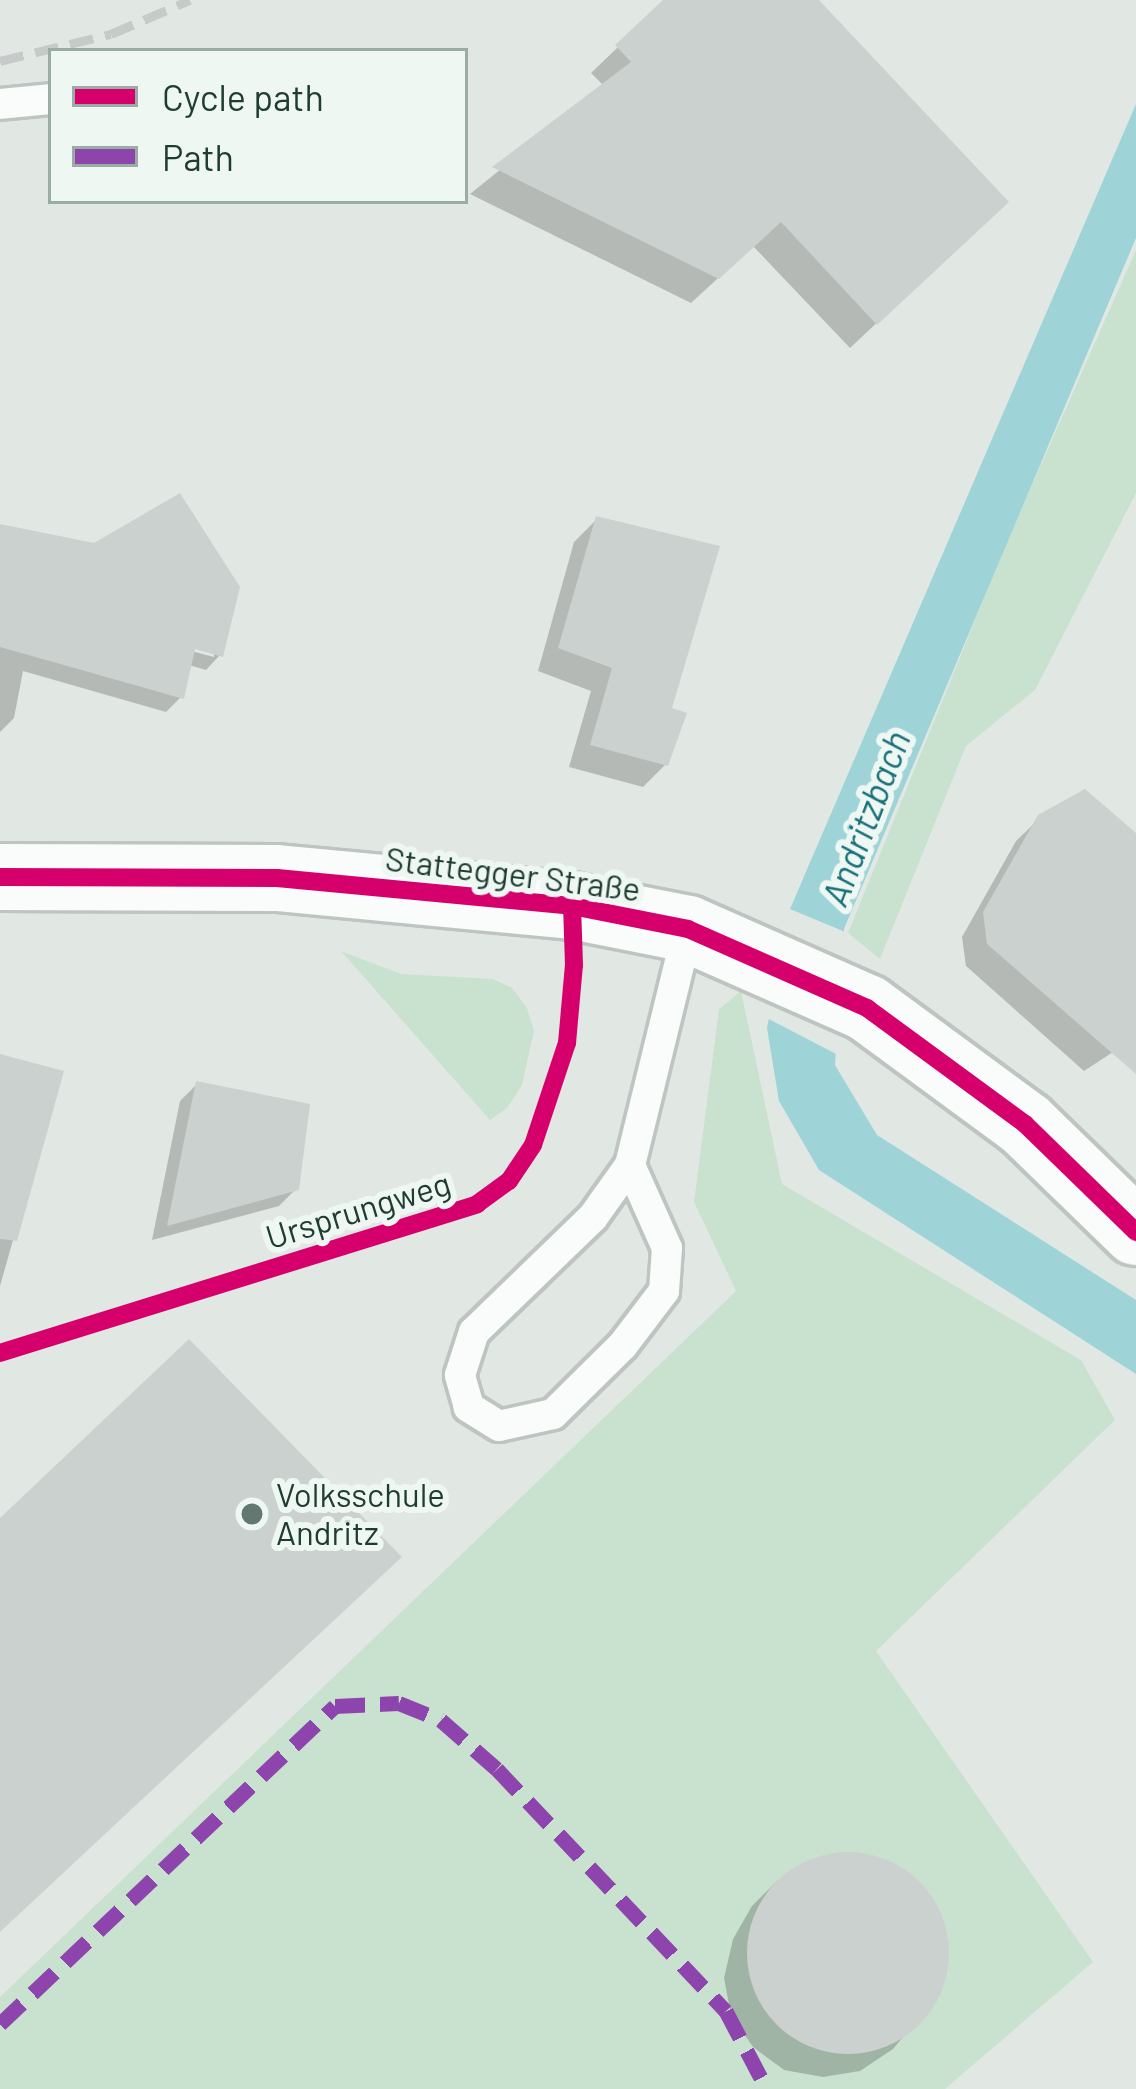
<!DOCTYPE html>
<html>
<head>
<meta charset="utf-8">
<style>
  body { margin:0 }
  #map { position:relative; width:1136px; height:2089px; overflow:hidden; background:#e1e8e4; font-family:Barlow,sans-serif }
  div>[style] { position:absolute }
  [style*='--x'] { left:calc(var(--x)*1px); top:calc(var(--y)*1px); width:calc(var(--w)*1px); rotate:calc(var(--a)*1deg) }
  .green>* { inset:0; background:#c9e2cf }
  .water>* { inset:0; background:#9ed4d8 }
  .pier>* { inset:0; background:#e1e8e4 }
  .shadow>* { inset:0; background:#0003 }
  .building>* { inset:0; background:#cbd1ce }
  .round { border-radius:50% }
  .roads { filter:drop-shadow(3px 0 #bec5c1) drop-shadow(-3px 0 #bec5c1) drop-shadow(0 3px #bec5c1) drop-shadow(0 -3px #bec5c1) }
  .service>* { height:30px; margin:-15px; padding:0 15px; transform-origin:15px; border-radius:15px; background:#fafcfb }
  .tertiary>* { height:66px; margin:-33px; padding:0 33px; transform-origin:33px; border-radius:33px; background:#fafcfb }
  .rail>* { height:9px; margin-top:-4.5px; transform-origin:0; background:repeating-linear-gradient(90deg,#c6cac9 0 24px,transparent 0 36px) }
  .quiet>* { height:15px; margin-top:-7.5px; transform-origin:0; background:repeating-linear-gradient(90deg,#8e44ad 0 30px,transparent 0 45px) }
  .cycleway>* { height:18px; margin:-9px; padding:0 9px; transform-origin:9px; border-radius:9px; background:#d6006c }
  .dots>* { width:33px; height:33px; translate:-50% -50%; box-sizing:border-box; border:6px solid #eef7f2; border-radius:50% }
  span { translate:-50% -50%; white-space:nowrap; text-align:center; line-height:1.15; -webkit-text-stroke:12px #eef7f2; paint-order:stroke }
  .street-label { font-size:33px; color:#1f3b32 }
  .poi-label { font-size:33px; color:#1f3b32 }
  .left { translate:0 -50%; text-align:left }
  .water-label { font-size:36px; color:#166f79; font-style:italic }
  .legend { position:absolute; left:48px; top:48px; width:420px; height:156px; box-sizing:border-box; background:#eef7f2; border:3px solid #9baca5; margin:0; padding:15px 21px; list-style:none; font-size:36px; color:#1f3b32 }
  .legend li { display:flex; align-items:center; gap:24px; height:60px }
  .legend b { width:60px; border:3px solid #9baca5 }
</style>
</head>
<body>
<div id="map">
  <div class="green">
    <i style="clip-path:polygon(1136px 250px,1136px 493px,1035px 690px,966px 746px,880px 959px,848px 933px,1008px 539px)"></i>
    <i style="clip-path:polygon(341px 951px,401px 974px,493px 979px,512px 988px,527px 1008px,534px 1031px,522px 1085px,507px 1108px,490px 1120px)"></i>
    <i style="clip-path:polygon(741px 991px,782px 1184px,1081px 1360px,1115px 1420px,876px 1651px,1093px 1962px,945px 2089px,0 2089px,0 1997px,736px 1291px,694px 1202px,719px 1009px)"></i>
  </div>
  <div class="water">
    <i style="clip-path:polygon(1136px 104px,1136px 238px,844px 929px,835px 1065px,877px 1135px,1136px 1300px,1136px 1374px,819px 1170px,779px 1101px,767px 1028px,790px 909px)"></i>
  </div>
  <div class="pier">
    <i style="clip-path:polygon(790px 909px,850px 934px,842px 1057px,763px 1016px,782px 915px)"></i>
  </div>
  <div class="shadow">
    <i style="clip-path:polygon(667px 0,815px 0,979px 227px,850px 348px,753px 246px,691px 303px,470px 194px,604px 86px,591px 73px)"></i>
    <i style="clip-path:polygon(evenodd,179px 497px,237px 588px,220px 655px,206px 670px,189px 665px,181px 697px,166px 712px,23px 671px,14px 718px,0 732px,0 527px,95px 546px,179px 497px,182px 642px,214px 651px,214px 657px,180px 648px,182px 642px)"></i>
    <i style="clip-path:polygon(597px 519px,668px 710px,666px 764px,643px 787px,569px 767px,591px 691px,538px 671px,574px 542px)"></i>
    <i style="clip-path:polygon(1040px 818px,1136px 837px,1136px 1037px,1084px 1071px,966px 966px,962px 937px,1016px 841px)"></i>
    <i style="clip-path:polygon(0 1057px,60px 1074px,0 1286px)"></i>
    <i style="clip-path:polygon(197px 1084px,296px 1189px,279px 1206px,152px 1240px,180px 1101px)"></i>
    <i style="clip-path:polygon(851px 1855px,888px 1862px,921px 1886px,941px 1917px,948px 1953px,940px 1993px,893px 2049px,860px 2071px,823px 2077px,784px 2070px,753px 2047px,731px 2015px,724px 1978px,733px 1939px,752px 1906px,776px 1882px,812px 1861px)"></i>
  </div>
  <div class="building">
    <i style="clip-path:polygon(663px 0,819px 0,1009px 202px,877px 325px,781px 222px,719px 279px,492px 167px,631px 62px,615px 45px)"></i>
    <i style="clip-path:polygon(180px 493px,240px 587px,223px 657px,195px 649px,184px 699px,0 647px,0 524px,94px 543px)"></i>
    <i style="clip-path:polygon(596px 516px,720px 546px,672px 708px,687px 713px,668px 766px,590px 745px,612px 668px,558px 648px)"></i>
    <i style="clip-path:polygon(1085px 789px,1136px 833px,1136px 1074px,987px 944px,983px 912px,1038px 815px)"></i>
    <i style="clip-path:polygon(0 1054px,64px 1071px,17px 1241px,0 1239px)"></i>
    <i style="clip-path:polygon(196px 1081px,310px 1104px,299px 1190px,167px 1226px)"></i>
    <i style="clip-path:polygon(189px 1339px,402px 1557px,0 1932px,0 1518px)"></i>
    <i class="round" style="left:747px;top:1852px;width:202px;height:202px"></i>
  </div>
  <div class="roads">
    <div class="service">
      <i style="--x:0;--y:104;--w:51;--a:-5.6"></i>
      <i style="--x:630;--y:1165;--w:91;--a:66"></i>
      <i style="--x:667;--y:1248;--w:43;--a:94"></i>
      <i style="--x:664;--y:1291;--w:68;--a:127.2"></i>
      <i style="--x:623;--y:1345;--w:98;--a:135.4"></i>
      <i style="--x:553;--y:1414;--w:55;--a:167.5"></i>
      <i style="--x:499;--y:1426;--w:36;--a:-148"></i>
      <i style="--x:469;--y:1407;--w:33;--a:-106"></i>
      <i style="--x:460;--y:1375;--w:45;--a:-72"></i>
      <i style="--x:474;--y:1332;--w:165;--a:-44"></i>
      <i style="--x:593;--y:1217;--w:64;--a:-54.6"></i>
      <i style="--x:630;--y:1165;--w:243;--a:-76.2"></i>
    </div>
    <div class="tertiary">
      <i style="--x:0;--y:877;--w:277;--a:0.2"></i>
      <i style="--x:277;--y:878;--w:296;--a:5.4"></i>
      <i style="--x:572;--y:906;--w:118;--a:11.2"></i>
      <i style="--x:688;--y:929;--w:196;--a:23.8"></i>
      <i style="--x:867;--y:1008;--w:196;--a:36.3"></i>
      <i style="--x:1025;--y:1124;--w:155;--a:44.2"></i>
    </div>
  </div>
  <div class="rail">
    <i style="--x:0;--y:61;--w:114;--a:-13.7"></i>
    <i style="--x:111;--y:34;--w:86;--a:-23.3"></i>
  </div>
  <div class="quiet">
    <i style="--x:0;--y:2024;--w:462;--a:-43.5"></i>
    <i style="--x:335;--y:1706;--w:64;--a:-2.7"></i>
    <i style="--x:399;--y:1703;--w:45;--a:22"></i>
    <i style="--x:441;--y:1720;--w:74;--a:41.2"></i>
    <i style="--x:497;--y:1769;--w:333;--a:46.6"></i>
    <i style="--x:726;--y:2011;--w:88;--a:62.3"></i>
  </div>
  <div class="cycleway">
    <i style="--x:0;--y:877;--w:277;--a:0.2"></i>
    <i style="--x:277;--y:878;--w:296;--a:5.4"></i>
    <i style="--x:572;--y:906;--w:118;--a:11.2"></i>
    <i style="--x:688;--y:929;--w:196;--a:23.8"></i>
    <i style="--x:867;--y:1008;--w:196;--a:36.3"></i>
    <i style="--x:1025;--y:1124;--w:155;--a:44.2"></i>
    <i style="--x:0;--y:1353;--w:500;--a:-17.3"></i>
    <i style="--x:477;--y:1204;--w:39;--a:-36"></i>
    <i style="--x:509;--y:1181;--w:43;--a:-56.3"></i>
    <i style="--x:533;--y:1145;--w:108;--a:-71.6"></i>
    <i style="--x:567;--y:1043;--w:78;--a:-84.9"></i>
    <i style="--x:574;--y:965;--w:59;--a:-91.9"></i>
  </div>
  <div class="dots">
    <i style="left:252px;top:1514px;background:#637870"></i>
  </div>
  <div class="street-label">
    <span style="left:513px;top:874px;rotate:7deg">Stattegger Straße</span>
    <span style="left:358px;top:1210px;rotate:-17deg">Ursprungweg</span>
  </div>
  <div class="poi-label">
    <span class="left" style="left:276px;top:1514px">Volksschule<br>Andritz</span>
  </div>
  <div class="water-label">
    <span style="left:865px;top:818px;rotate:-69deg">Andritzbach</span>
  </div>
  <ul class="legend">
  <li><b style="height:15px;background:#d6006c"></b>Cycle path</li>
  <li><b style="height:15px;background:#8e44ad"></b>Path</li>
  </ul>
</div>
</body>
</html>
